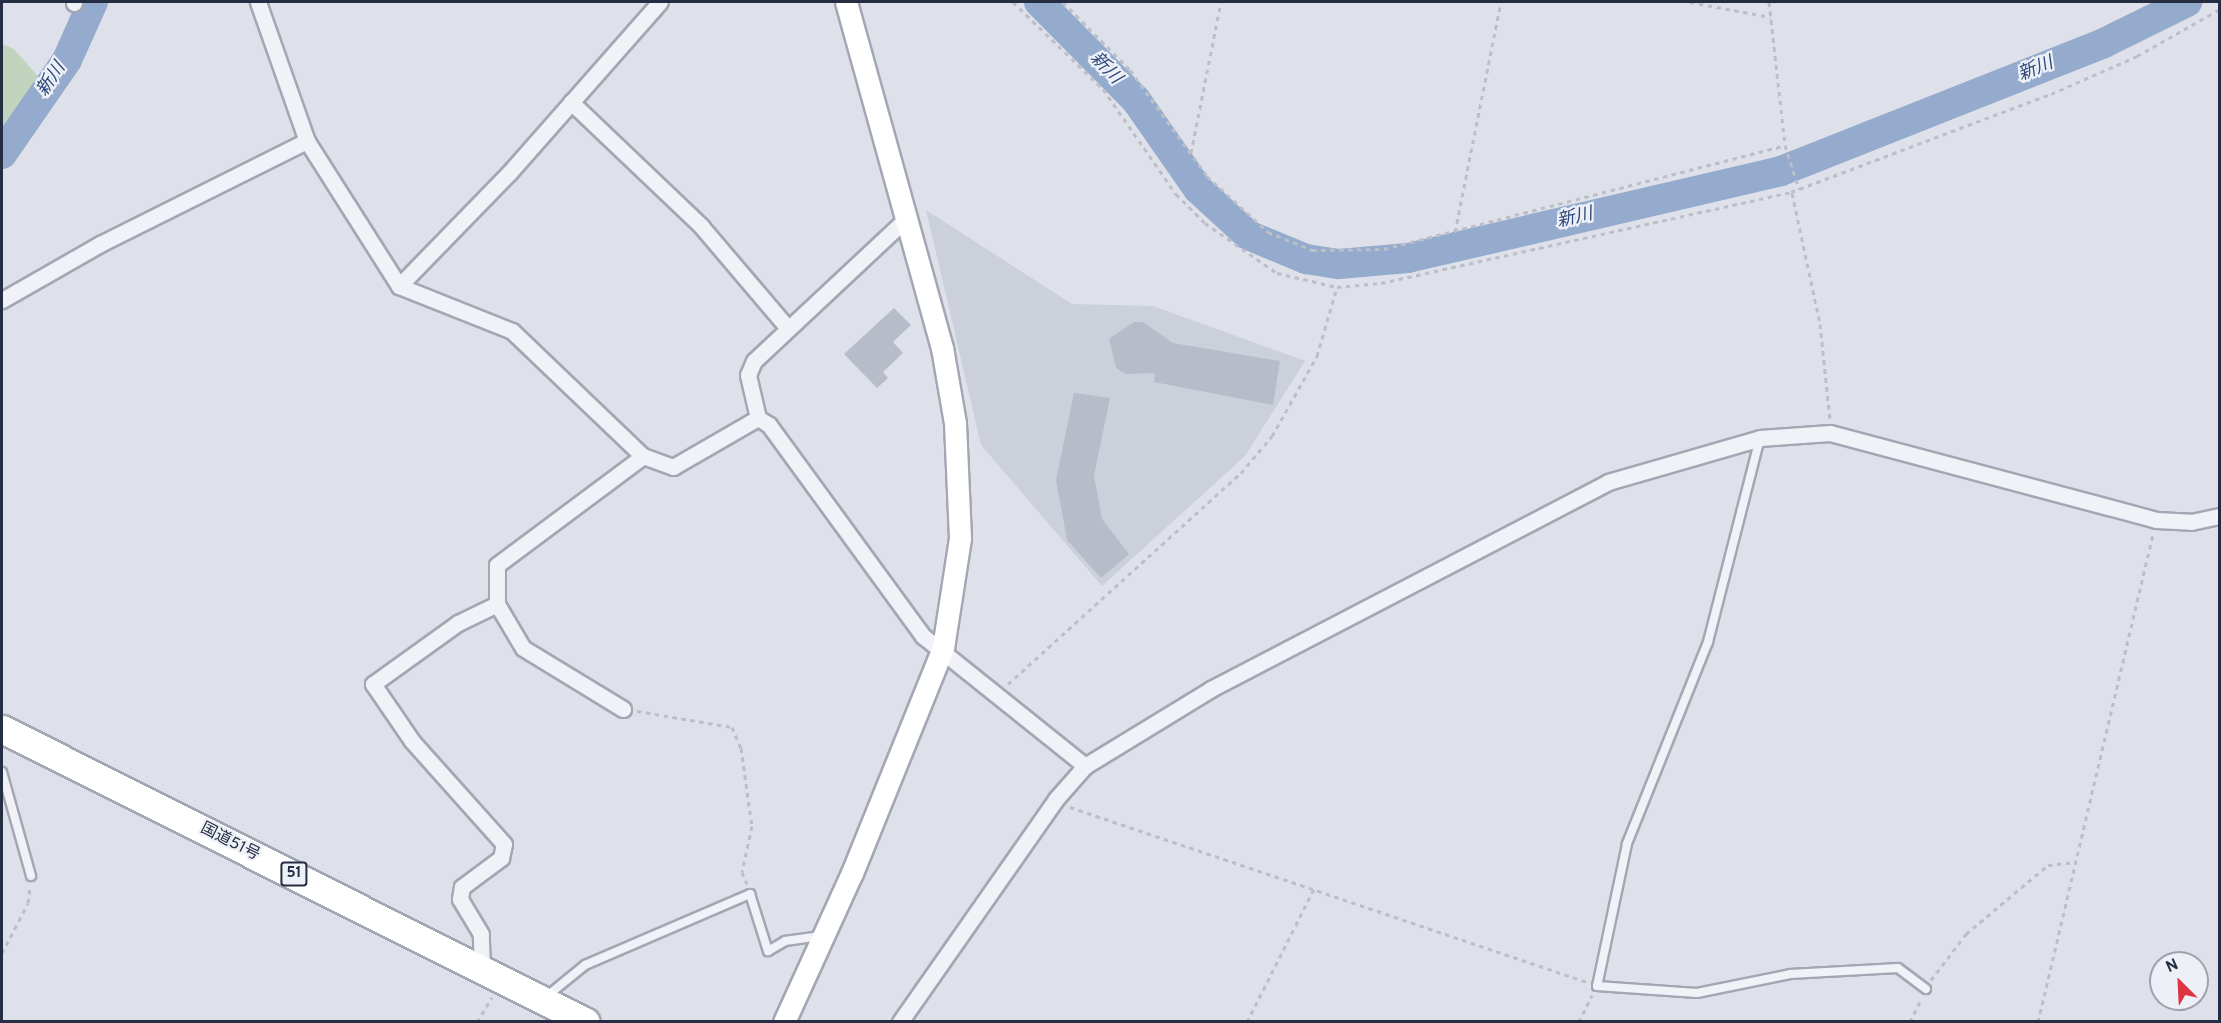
<!DOCTYPE html>
<html>
<head>
<meta charset="utf-8">
<style>
  body { margin:0 }
  #map { position:relative; width:2221px; height:1023px; overflow:hidden; background:#dee1e9; font-family:Overpass,"Noto Sans JP",sans-serif }
  div>[style] { position:absolute }
  [style*='--x'] { left:calc(var(--x)*1px); top:calc(var(--y)*1px); width:calc(var(--w)*1px); rotate:calc(var(--a)*1deg) }
  .built>* { inset:0; background:#cbd0db }
  .green>* { inset:0; background:#c1d4be }
  .river>* { height:30px; margin:-15px; padding:0 15px; transform-origin:15px; border-radius:15px; background:#94abcd }
  .building>* { inset:0; background:#b7bcc9 }
  .path>* { height:3px; margin-top:-1.5px; transform-origin:0; background:repeating-linear-gradient(90deg,#bcbfc8 0 4.5px,transparent 0 9px) }
  .roads { filter:drop-shadow(2px 0 #a3a7b4) drop-shadow(-2px 0 #a3a7b4) drop-shadow(0 2px #a3a7b4) drop-shadow(0 -2px #a3a7b4) }
  .lane>* { height:8px; margin:-4px; padding:0 4px; transform-origin:4px; border-radius:4px; background:#f1f2f7 }
  .street>* { height:15px; margin:-7.5px; padding:0 7.5px; transform-origin:7.5px; border-radius:7.5px; background:#f1f2f7 }
  .secondary>* { height:21px; margin:-10.5px; padding:0 10.5px; transform-origin:10.5px; border-radius:10.5px; background:#fff }
  .highway>* { height:27px; margin:-13.5px; padding:0 13.5px; transform-origin:13.5px; border-radius:13.5px; background:#fff }
  span { translate:-50% -50%; white-space:nowrap; text-align:center; line-height:1.15; -webkit-text-stroke:4.5px #edf0f6; paint-order:stroke }
  .shield-label span { padding:2px 4px; background:#edf0f6; border:2px solid; border-radius:4px; -webkit-text-stroke-width:0 }
  .shield-label { font-size:15px; color:#252d42; font-weight:700 }
  .street-label { font-size:16px; color:#252d42 }
  .water-label { font-size:18px; color:#2b477a; font-style:italic }
  .frame { position:absolute; inset:0; border:3px solid #252d42; pointer-events:none }
  .north { position:absolute; left:2149px; top:951px; width:60px; height:60px; box-sizing:border-box; background:#edf0f6; border:2px solid #9da2ae; border-radius:50%; rotate:336deg; font-size:16px; font-weight:700; line-height:24px; text-align:center; color:#252d42 }
  .north::after { content:''; display:block; margin:auto; width:21px; height:27px; background:#dd343f; clip-path:polygon(50% 0,100% 100%,50% 72%,0 100%) }
</style>
</head>
<body>
<div id="map">
  <div class="built">
    <i style="clip-path:polygon(926px 210px,1072px 304px,1153px 306px,1305px 361px,1245px 456px,1102px 586px,981px 445px)"></i>
  </div>
  <div class="green">
    <i style="clip-path:polygon(2px 44px,14px 49px,43px 82px,2px 139px)"></i>
  </div>
  <div class="river">
    <i style="--x:1039;--y:2;--w:138;--a:45.3"></i>
    <i style="--x:1136;--y:100;--w:108;--a:55.1"></i>
    <i style="--x:1198;--y:189;--w:68;--a:42.6"></i>
    <i style="--x:1248;--y:235;--w:63;--a:22.5"></i>
    <i style="--x:1306;--y:259;--w:33;--a:9"></i>
    <i style="--x:1339;--y:264;--w:69;--a:-5"></i>
    <i style="--x:1408;--y:258;--w:383;--a:-13.1"></i>
    <i style="--x:1781;--y:171;--w:347;--a:-21.6"></i>
    <i style="--x:2104;--y:43;--w:93;--a:-26.3"></i>
    <i style="--x:2;--y:154;--w:114;--a:-55.3"></i>
    <i style="--x:67;--y:60;--w:64;--a:-65.9"></i>
  </div>
  <div class="building">
    <i style="clip-path:polygon(894px 308px,911px 325px,893px 342px,903px 353px,883px 372px,888px 378px,877px 388px,844px 354px)"></i>
    <i style="clip-path:polygon(1134px 322px,1143px 322px,1173px 343px,1280px 361px,1273px 405px,1154px 382px,1155px 373px,1126px 374px,1116px 368px,1109px 339px)"></i>
    <i style="clip-path:polygon(1074px 393px,1110px 398px,1094px 476px,1102px 519px,1129px 554px,1101px 578px,1067px 540px,1056px 480px)"></i>
  </div>
  <div class="path">
    <i style="--x:1013;--y:2;--w:125;--a:44"></i>
    <i style="--x:1103;--y:89;--w:128;--a:55.2"></i>
    <i style="--x:1176;--y:194;--w:41;--a:45"></i>
    <i style="--x:1205;--y:223;--w:88;--a:34.8"></i>
    <i style="--x:1277;--y:273;--w:62;--a:13.1"></i>
    <i style="--x:1337;--y:287;--w:44;--a:-5.2"></i>
    <i style="--x:1381;--y:283;--w:420;--a:-12.5"></i>
    <i style="--x:1791;--y:192;--w:278;--a:-20.7"></i>
    <i style="--x:2051;--y:94;--w:94;--a:-23.8"></i>
    <i style="--x:2137;--y:56;--w:95;--a:-29.5"></i>
    <i style="--x:1063;--y:2;--w:95;--a:45.4"></i>
    <i style="--x:1130;--y:70;--w:131;--a:54"></i>
    <i style="--x:1207;--y:176;--w:83;--a:42.6"></i>
    <i style="--x:1268;--y:232;--w:48;--a:22.2"></i>
    <i style="--x:1312;--y:250;--w:72;--a:-0.8"></i>
    <i style="--x:1384;--y:249;--w:414;--a:-14.5"></i>
    <i style="--x:1690;--y:2;--w:82;--a:10.5"></i>
    <i style="--x:1769;--y:2;--w:144;--a:83.6"></i>
    <i style="--x:1785;--y:145;--w:46;--a:72.3"></i>
    <i style="--x:1191;--y:153;--w:154;--a:-78.8"></i>
    <i style="--x:1792;--y:193;--w:134;--a:77.9"></i>
    <i style="--x:1820;--y:324;--w:96;--a:84"></i>
    <i style="--x:1455;--y:232;--w:235;--a:-78.7"></i>
    <i style="--x:1008;--y:684;--w:314;--a:-42.2"></i>
    <i style="--x:1241;--y:473;--w:48;--a:-50"></i>
    <i style="--x:1272;--y:436;--w:92;--a:-60.6"></i>
    <i style="--x:1317;--y:356;--w:72;--a:-73.8"></i>
    <i style="--x:637;--y:711;--w:96;--a:9.6"></i>
    <i style="--x:732;--y:727;--w:23;--a:67"></i>
    <i style="--x:741;--y:748;--w:79;--a:82"></i>
    <i style="--x:752;--y:826;--w:47;--a:102.3"></i>
    <i style="--x:742;--y:872;--w:13;--a:67"></i>
    <i style="--x:1070;--y:807;--w:546;--a:18.7"></i>
    <i style="--x:2;--y:953;--w:56;--a:-62.5"></i>
    <i style="--x:28;--y:903;--w:16;--a:-83"></i>
    <i style="--x:1931;--y:980;--w:58;--a:-52.7"></i>
    <i style="--x:1966;--y:934;--w:107;--a:-40.1"></i>
    <i style="--x:2048;--y:865;--w:28;--a:-6"></i>
    <i style="--x:477;--y:1022;--w:29;--a:-59"></i>
    <i style="--x:1247;--y:1022;--w:151;--a:-63.3"></i>
    <i style="--x:1579;--y:1022;--w:30;--a:-64"></i>
    <i style="--x:1910;--y:1022;--w:25;--a:-64"></i>
    <i style="--x:2038;--y:1022;--w:501;--a:-76.74"></i>
  </div>
  <div class="roads">
    <div class="lane">
      <i style="--x:1760;--y:438;--w:211;--a:104.3"></i>
      <i style="--x:1708;--y:642;--w:218;--a:111.9"></i>
      <i style="--x:1627;--y:844;--w:145;--a:101.9"></i>
      <i style="--x:1597;--y:986;--w:100;--a:4"></i>
      <i style="--x:1697;--y:993;--w:95;--a:-11.5"></i>
      <i style="--x:1790;--y:974;--w:108;--a:-3.2"></i>
      <i style="--x:1898;--y:968;--w:35;--a:37"></i>
      <i style="--x:2;--y:772;--w:108;--a:74.4"></i>
      <i style="--x:547;--y:996;--w:49;--a:-39.2"></i>
      <i style="--x:585;--y:965;--w:180;--a:-23.3"></i>
      <i style="--x:750;--y:894;--w:60;--a:72.5"></i>
      <i style="--x:768;--y:951;--w:20;--a:-30"></i>
      <i style="--x:785;--y:941;--w:36;--a:-8"></i>
    </div>
    <div class="street">
      <i style="--x:258;--y:2;--w:147;--a:70.6"></i>
      <i style="--x:307;--y:141;--w:172;--a:57.6"></i>
      <i style="--x:399;--y:286;--w:122;--a:21.7"></i>
      <i style="--x:512;--y:331;--w:181;--a:43.7"></i>
      <i style="--x:643;--y:456;--w:32;--a:20"></i>
      <i style="--x:673;--y:467;--w:98;--a:-30"></i>
      <i style="--x:758;--y:418;--w:13;--a:32"></i>
      <i style="--x:769;--y:425;--w:261;--a:53.9"></i>
      <i style="--x:923;--y:636;--w:208;--a:38.7"></i>
      <i style="--x:74;--y:3;--w:1;--a:-90"></i>
      <i style="--x:571;--y:102;--w:180;--a:43.6"></i>
      <i style="--x:701;--y:226;--w:133;--a:49.6"></i>
      <i style="--x:399;--y:286;--w:158;--a:-45.8"></i>
      <i style="--x:509;--y:173;--w:228;--a:-48.6"></i>
      <i style="--x:2;--y:300;--w:113;--a:-29.7"></i>
      <i style="--x:100;--y:244;--w:231;--a:-26.5"></i>
      <i style="--x:758;--y:418;--w:44;--a:-103.1"></i>
      <i style="--x:748;--y:375;--w:15;--a:-67"></i>
      <i style="--x:754;--y:361;--w:208;--a:-43.1"></i>
      <i style="--x:623;--y:709;--w:117;--a:-148.6"></i>
      <i style="--x:523;--y:648;--w:51;--a:-120.6"></i>
      <i style="--x:497;--y:604;--w:39;--a:-90"></i>
      <i style="--x:497;--y:565;--w:182;--a:-36.7"></i>
      <i style="--x:482;--y:970;--w:36;--a:-92"></i>
      <i style="--x:481;--y:934;--w:41;--a:-121"></i>
      <i style="--x:460;--y:899;--w:12;--a:-81"></i>
      <i style="--x:462;--y:887;--w:49;--a:-36.6"></i>
      <i style="--x:501;--y:858;--w:14;--a:-78"></i>
      <i style="--x:504;--y:844;--w:138;--a:-131.8"></i>
      <i style="--x:412;--y:741;--w:69;--a:-124.4"></i>
      <i style="--x:373;--y:684;--w:105;--a:-35.7"></i>
      <i style="--x:458;--y:623;--w:43;--a:-26"></i>
      <i style="--x:900;--y:1022;--w:272;--a:-55"></i>
      <i style="--x:1056;--y:799;--w:44;--a:-48.7"></i>
      <i style="--x:1085;--y:766;--w:148;--a:-31.4"></i>
      <i style="--x:1211;--y:689;--w:448;--a:-27.5"></i>
      <i style="--x:1608;--y:482;--w:158;--a:-16.1"></i>
      <i style="--x:1760;--y:438;--w:70;--a:-4.1"></i>
      <i style="--x:1830;--y:433;--w:337;--a:14.9"></i>
      <i style="--x:2156;--y:520;--w:35;--a:3"></i>
      <i style="--x:2191;--y:522;--w:30;--a:-12"></i>
    </div>
    <div class="secondary">
      <i style="--x:784;--y:1022;--w:164;--a:-65.5"></i>
      <i style="--x:852;--y:873;--w:243;--a:-68"></i>
      <i style="--x:943;--y:648;--w:111;--a:-81.2"></i>
      <i style="--x:960;--y:538;--w:115;--a:-92.5"></i>
      <i style="--x:955;--y:423;--w:76;--a:-99.8"></i>
      <i style="--x:942;--y:348;--w:359;--a:-105.5"></i>
    </div>
    <div class="highway">
      <i style="--x:2;--y:729;--w:653;--a:26.64"></i>
    </div>
  </div>
  <div class="shield-label">
    <span style="left:294px;top:874px">51</span>
  </div>
  <div class="street-label">
    <span style="left:230px;top:842px;rotate:27deg">国道51号</span>
  </div>
  <div class="water-label">
    <span style="left:1105px;top:69px;rotate:46deg">新川</span>
    <span style="left:2036px;top:70px;rotate:-22deg">新川</span>
    <span style="left:52px;top:80px;rotate:-56deg">新川</span>
    <span style="left:1575px;top:219px;rotate:-13deg">新川</span>
  </div>
  <div class="frame"></div>
  <div class="north">N</div>
</div>
</body>
</html>
